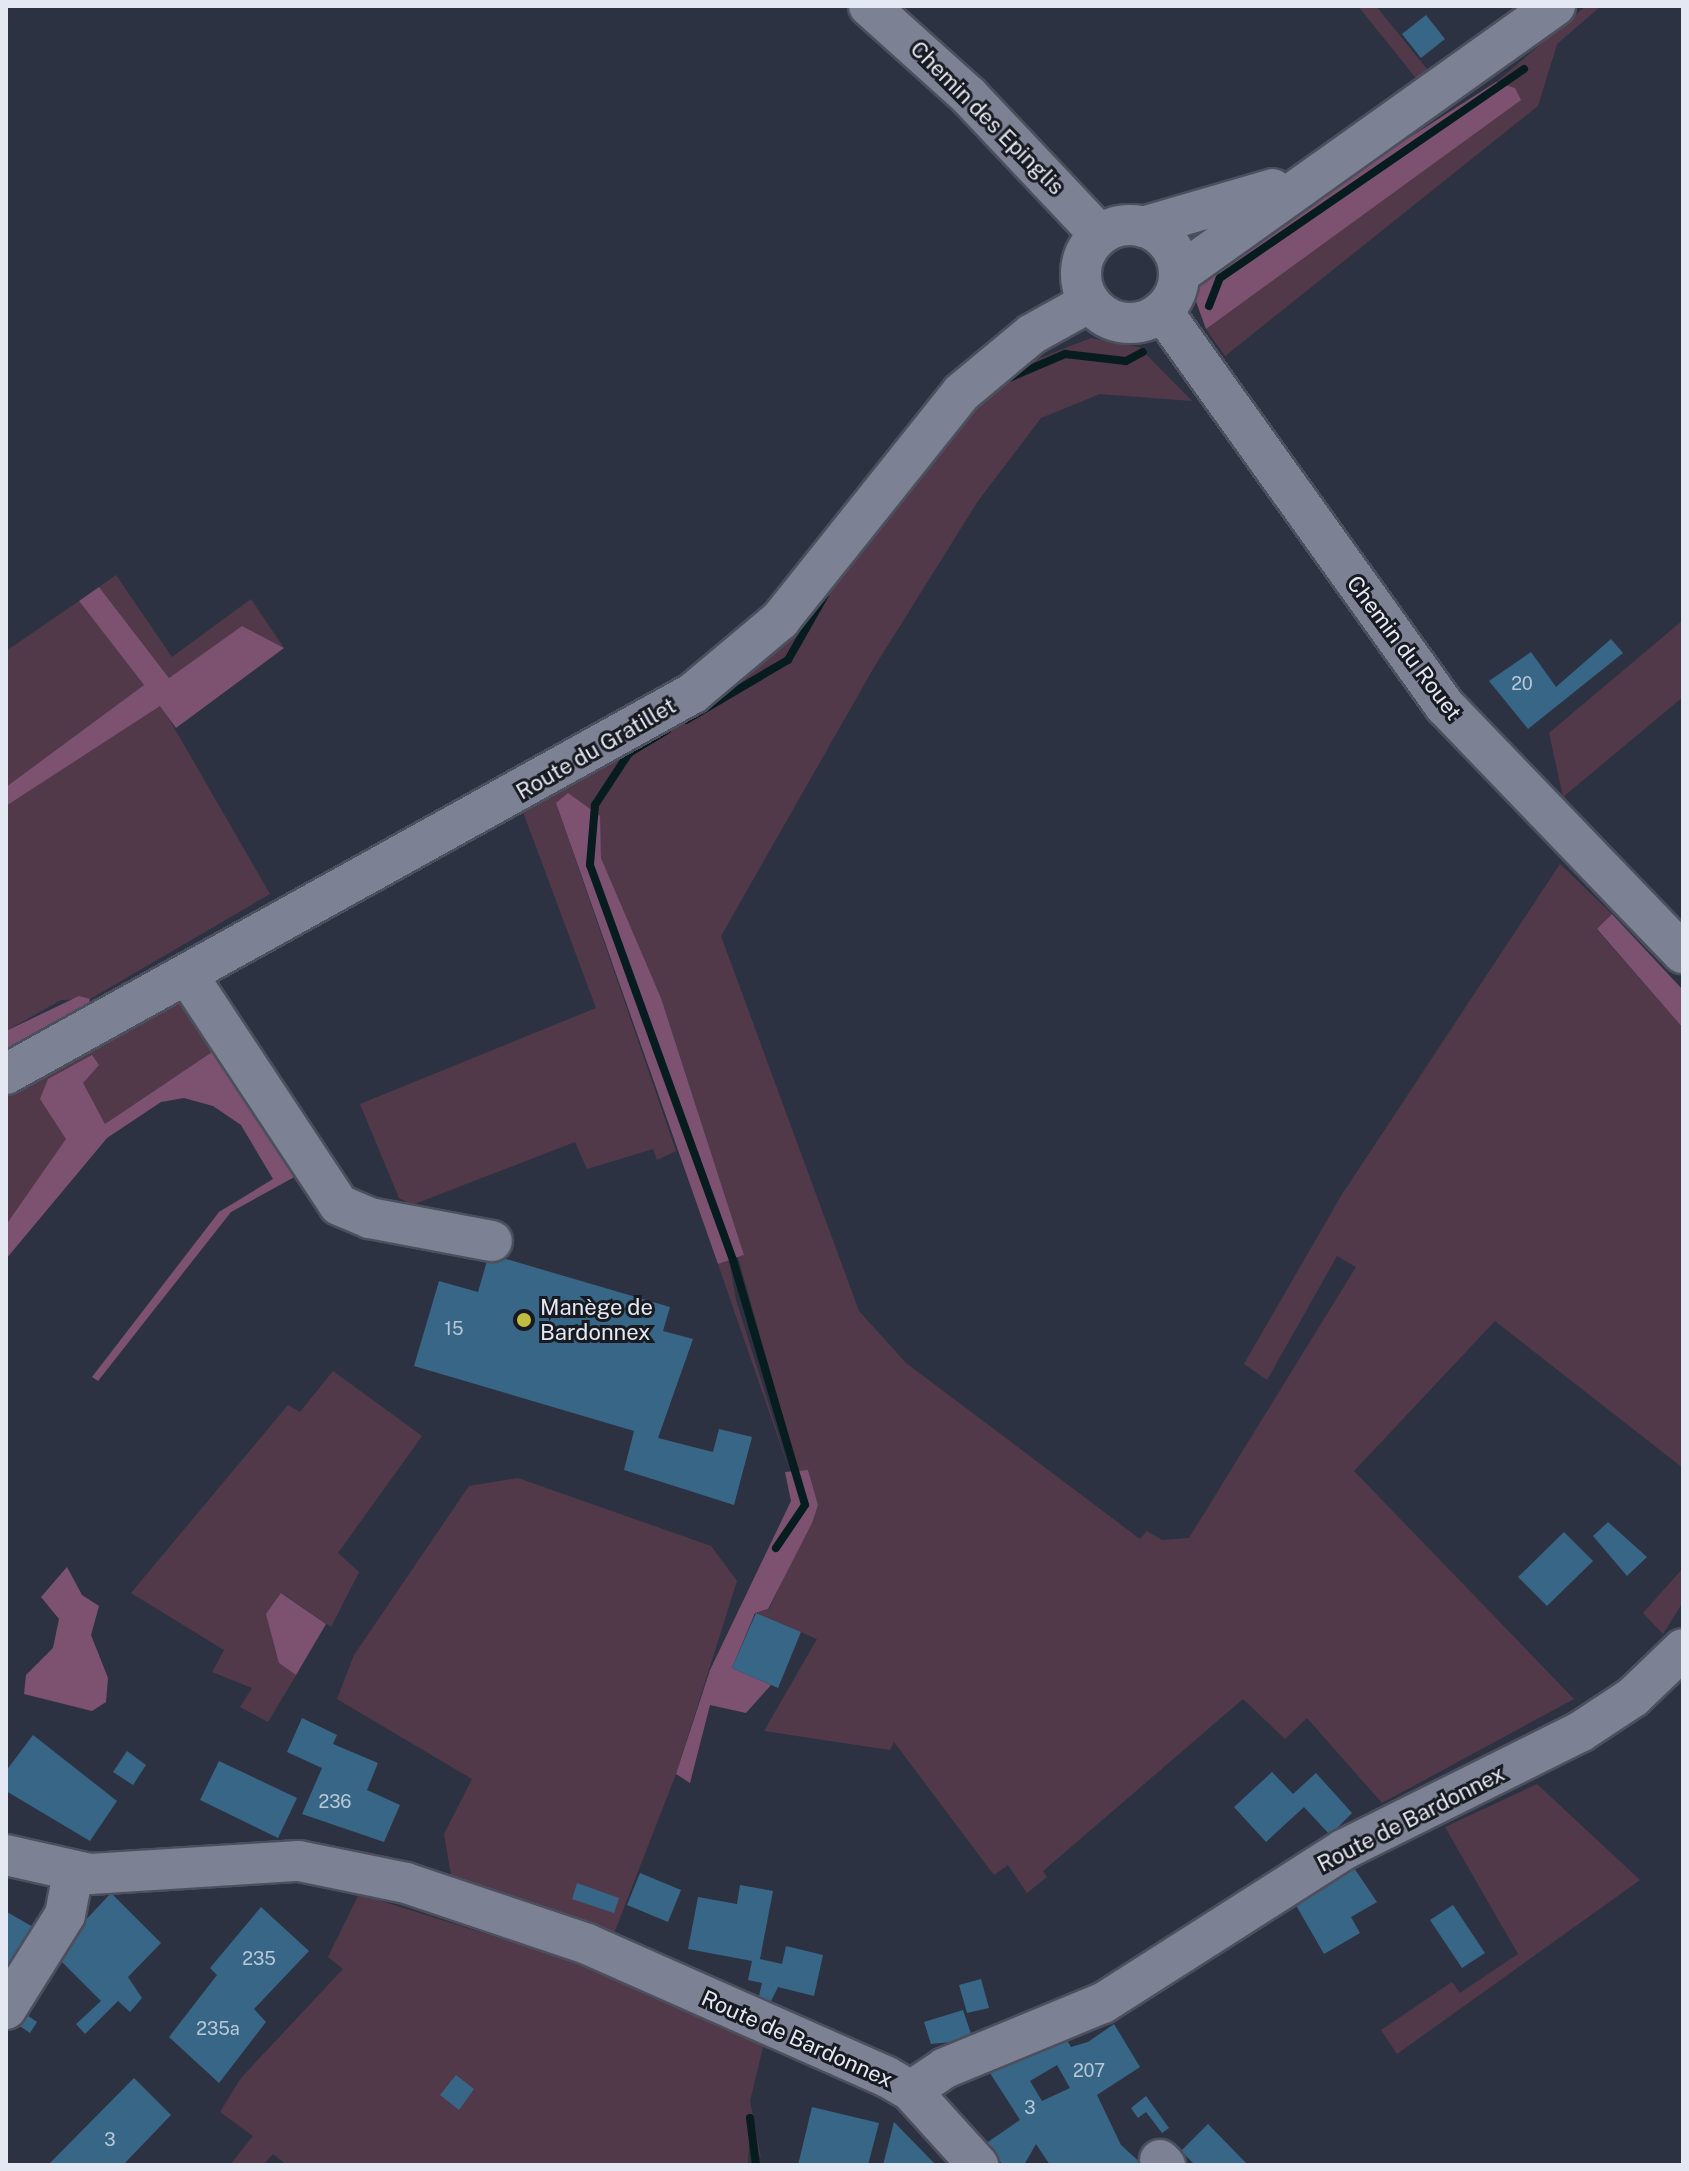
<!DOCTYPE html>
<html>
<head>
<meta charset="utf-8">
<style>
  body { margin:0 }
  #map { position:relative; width:1689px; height:2171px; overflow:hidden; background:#2d3242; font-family:"Public Sans",sans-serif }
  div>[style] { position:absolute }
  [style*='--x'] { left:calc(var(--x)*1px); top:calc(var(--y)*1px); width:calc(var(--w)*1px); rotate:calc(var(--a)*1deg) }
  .green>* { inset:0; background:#52394a }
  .forest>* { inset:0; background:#7d5270 }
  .stream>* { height:8px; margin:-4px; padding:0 4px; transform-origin:4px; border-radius:4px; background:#061c1f }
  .building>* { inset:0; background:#386686 }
  .roads { filter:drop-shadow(2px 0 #4c4f5d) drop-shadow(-2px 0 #4c4f5d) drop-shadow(0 2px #4c4f5d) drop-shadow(0 -2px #4c4f5d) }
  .minor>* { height:40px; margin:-20px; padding:0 20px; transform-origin:20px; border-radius:20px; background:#7c8194 }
  .minor>.ring { margin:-20px; padding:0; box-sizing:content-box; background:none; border:40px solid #7c8194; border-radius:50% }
  .dots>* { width:22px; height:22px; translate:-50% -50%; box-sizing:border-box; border:4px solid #181a21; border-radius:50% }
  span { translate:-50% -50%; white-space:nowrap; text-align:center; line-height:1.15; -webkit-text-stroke:6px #181a21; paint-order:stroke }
  .number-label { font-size:18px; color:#b9c8d7 }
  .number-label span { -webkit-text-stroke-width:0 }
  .street-label { font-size:22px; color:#e4e8f2 }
  .poi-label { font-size:22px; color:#e4e8f2 }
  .left { translate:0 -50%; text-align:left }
  .frame { position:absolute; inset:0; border:8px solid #e4e8f2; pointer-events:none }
</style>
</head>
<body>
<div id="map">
  <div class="green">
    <i style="clip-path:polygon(1358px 6px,1376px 6px,1431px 74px,1419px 82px)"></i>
    <i style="clip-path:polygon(1586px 6px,1601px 6px,1557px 44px,1538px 106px,1225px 356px,1206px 329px,1515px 88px,1496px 82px)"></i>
    <i style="clip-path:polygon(1091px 338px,1139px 347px,1192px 401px,1100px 394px,1041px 418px,978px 501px,873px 669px,721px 936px,859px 1311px,906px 1363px,1140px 1539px,1147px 1531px,1162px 1540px,1189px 1538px,1356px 1267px,1337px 1256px,1267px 1380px,1244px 1364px,1341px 1196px,1560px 864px,1612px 914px,1597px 930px,1683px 1028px,1683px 1468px,1495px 1321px,1354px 1471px,1574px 1699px,1382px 1803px,1307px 1718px,1285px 1739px,1243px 1699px,1043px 1871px,1047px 1877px,1027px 1893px,1008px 1865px,994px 1875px,894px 1742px,890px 1750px,764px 1731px,817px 1639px,756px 1613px,769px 1609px,818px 1505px,808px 1470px,798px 1471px,738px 1257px,744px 1255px,661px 998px,601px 858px,599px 816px,556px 803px,676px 1151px,657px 1160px,653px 1149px,587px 1169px,575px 1142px,412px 1205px,399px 1198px,360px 1104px,596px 1008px,523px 812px,695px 708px,935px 442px,1017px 367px)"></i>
    <i style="clip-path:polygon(116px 575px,172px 657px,251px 599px,284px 648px,242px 626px,169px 678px,99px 587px)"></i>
    <i style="clip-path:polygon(79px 601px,144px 685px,6px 787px,6px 651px)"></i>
    <i style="clip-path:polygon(1683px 620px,1683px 697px,1563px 797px,1549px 733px)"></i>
    <i style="clip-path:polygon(161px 705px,270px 894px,90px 999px,61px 1000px,6px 1031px,6px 806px)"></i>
    <i style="clip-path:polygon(167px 1003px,186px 1004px,218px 1048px,117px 1116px,6px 1249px,6px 1093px)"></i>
    <i style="clip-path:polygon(729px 1260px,736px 1300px,790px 1472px,718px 1264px)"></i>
    <i style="clip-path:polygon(333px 1371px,422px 1436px,338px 1553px,359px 1572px,331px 1627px,282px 1593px,279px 1663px,296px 1675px,268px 1722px,240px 1707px,252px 1688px,212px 1672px,224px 1650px,131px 1593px,288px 1405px,300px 1412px)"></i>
    <i style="clip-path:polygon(518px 1478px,711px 1546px,737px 1581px,676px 1774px,611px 1941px,451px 1875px,444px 1834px,472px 1779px,337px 1699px,354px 1655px,469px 1486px)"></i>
    <i style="clip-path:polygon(1683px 1568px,1683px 1602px,1663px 1634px,1643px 1613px)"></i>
    <i style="clip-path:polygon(1537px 1784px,1640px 1880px,1397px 2054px,1381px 2030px,1452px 1982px,1460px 1993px,1518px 1954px,1445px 1827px)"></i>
    <i style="clip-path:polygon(359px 1894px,601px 1970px,765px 2039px,750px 2101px,761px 2158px,749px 2143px,748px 2165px,287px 2165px,273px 2154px,263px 2165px,230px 2165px,253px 2136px,220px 2112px,241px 2078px,343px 1969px,328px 1957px)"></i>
  </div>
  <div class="forest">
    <i style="clip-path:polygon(1496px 82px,1515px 88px,1521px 100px,1206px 329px,1194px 296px,1206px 268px)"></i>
    <i style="clip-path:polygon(99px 587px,169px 678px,242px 626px,284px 648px,176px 728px,160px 706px,6px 806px,6px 787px,144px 685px,79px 601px)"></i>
    <i style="clip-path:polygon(568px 793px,600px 816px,601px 858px,661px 998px,744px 1255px,718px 1264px,556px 803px)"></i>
    <i style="clip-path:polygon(1612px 914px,1683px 990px,1683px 1028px,1597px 929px)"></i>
    <i style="clip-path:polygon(79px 996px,90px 999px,87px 1011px,6px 1054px,6px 1031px)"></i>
    <i style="clip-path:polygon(218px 1048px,298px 1175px,231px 1212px,98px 1381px,92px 1377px,219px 1212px,273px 1179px,241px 1125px,213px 1106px,184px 1098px,161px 1102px,107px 1138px,6px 1259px,6px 1225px,66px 1139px,40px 1099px,48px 1079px,92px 1055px,99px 1065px,83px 1083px,105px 1124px)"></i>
    <i style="clip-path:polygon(808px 1470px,818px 1505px,812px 1523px,768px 1609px,755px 1613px,732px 1668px,771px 1685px,746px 1713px,710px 1705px,690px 1783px,676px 1774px,710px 1670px,791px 1501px,785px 1472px)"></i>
    <i style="clip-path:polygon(67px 1567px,82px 1595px,99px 1606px,91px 1635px,108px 1678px,106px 1702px,92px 1711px,24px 1694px,26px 1675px,53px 1648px,59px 1619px,41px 1597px)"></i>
    <i style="clip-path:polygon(281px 1593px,326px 1624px,296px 1675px,279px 1663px,266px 1614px)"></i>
  </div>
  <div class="stream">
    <i style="--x:1209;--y:306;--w:30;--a:-69"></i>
    <i style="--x:1220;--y:278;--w:369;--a:-34.5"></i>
    <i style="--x:1009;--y:378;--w:61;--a:-23.2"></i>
    <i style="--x:1065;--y:354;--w:61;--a:6.5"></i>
    <i style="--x:1126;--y:361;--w:19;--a:-28"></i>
    <i style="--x:686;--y:720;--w:118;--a:-30.5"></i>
    <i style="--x:788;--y:660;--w:75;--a:-60.4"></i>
    <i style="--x:667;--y:730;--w:44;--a:148.8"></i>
    <i style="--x:629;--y:753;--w:62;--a:123.2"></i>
    <i style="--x:595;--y:805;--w:60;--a:94.8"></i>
    <i style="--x:590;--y:865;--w:420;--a:70.1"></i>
    <i style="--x:733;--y:1260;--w:255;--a:73.6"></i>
    <i style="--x:805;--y:1505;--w:52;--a:124"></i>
    <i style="--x:750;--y:2118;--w:47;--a:82.7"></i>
  </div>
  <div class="building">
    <i style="clip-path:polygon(1426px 15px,1445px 39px,1421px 58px,1402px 34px)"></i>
    <i style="clip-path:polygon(1611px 639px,1623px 653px,1528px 729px,1489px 681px,1531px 652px,1556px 687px)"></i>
    <i style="clip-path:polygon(489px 1254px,670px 1307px,663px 1331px,693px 1339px,658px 1438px,713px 1452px,719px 1429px,752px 1437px,734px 1505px,624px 1470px,634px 1431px,414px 1366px,439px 1281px,478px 1292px)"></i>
    <i style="clip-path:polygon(1608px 1522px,1647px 1557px,1627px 1576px,1593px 1536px)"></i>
    <i style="clip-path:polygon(1564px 1532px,1593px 1561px,1547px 1606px,1518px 1577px)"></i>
    <i style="clip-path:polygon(756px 1613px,801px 1632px,778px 1688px,732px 1668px)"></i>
    <i style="clip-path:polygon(302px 1718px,337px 1735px,333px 1744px,378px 1763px,367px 1790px,400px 1805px,384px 1842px,302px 1814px,322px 1768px,287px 1752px)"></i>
    <i style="clip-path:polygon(33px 1735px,117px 1801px,90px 1841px,6px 1791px,6px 1771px)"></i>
    <i style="clip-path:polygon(127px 1751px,146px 1765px,133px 1785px,113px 1772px)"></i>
    <i style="clip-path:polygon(219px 1761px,297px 1798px,278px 1838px,200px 1800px)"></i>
    <i style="clip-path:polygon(1272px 1772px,1293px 1794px,1316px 1773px,1352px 1813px,1330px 1835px,1304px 1807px,1266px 1842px,1234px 1807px)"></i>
    <i style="clip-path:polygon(1352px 1865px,1377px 1902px,1351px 1917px,1360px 1933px,1324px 1954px,1293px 1900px)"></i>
    <i style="clip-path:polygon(640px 1873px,681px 1890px,668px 1922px,627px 1905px)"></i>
    <i style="clip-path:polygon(577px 1883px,619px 1898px,614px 1913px,572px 1899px)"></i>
    <i style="clip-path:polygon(740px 1885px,773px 1891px,760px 1959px,782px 1964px,786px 1946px,823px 1955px,814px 1996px,778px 1987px,769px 2005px,758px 2000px,762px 1983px,748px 1980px,752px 1961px,688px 1949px,698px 1897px,737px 1904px)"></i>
    <i style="clip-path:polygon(111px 1893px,161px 1943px,128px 1977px,142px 1998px,130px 2012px,118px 2001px,85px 2034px,76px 2024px,101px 2001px,54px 1954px)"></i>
    <i style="clip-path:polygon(1453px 1905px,1485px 1953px,1462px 1968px,1430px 1920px)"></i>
    <i style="clip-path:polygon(261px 1907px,309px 1951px,254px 2009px,266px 2022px,219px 2083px,169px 2037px,217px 1975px,210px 1968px)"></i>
    <i style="clip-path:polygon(7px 1912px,47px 1935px,6px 1996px,6px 1914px)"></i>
    <i style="clip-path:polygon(981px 1979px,989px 2008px,967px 2013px,959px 1985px)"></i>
    <i style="clip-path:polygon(963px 2010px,973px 2040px,931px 2044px,924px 2022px)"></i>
    <i style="clip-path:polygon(21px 2011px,37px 2022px,30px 2033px,14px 2022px)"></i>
    <i style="clip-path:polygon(evenodd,1114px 2024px,1140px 2067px,1097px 2095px,1121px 2145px,1143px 2165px,1050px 2165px,1036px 2144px,1024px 2165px,1003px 2165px,985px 2144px,1020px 2120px,990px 2073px,1065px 2037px,1071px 2047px,1088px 2042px,1114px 2024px,1057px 2065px,1070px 2088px,1042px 2101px,1030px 2081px,1057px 2065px)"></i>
    <i style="clip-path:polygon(456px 2075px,474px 2089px,459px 2110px,440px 2095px)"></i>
    <i style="clip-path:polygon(134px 2078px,171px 2115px,123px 2165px,48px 2165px)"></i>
    <i style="clip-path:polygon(1146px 2096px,1169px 2128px,1162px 2133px,1146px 2112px,1138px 2118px,1131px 2108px)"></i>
    <i style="clip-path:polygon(812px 2107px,879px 2123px,868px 2165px,798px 2165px)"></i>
    <i style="clip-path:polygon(894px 2122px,936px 2165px,883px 2165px)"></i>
    <i style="clip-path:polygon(1208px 2124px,1248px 2165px,1195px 2165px,1181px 2151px)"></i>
  </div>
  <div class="roads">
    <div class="minor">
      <i style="--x:869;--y:6;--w:135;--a:42"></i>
      <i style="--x:969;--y:96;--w:191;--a:46.7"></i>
      <i class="ring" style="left:1081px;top:225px;width:58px;height:58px"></i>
      <i style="--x:1143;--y:227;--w:135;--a:-16.3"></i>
      <i style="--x:1179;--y:274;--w:462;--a:-35.5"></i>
      <i style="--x:1162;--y:311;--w:486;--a:54.4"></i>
      <i style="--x:1445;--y:706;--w:343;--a:46.1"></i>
      <i style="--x:188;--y:976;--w:274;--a:56.6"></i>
      <i style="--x:339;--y:1205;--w:34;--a:23"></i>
      <i style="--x:370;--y:1218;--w:124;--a:10.7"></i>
      <i style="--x:6;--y:1074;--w:786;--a:-29.01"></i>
      <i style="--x:693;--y:693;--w:114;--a:-40"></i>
      <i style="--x:780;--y:620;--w:290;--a:-51.4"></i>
      <i style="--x:961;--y:393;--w:92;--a:-39.7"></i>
      <i style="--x:1032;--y:334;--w:66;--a:-28.9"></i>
      <i style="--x:6;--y:1855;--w:86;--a:12.7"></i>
      <i style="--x:90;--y:1874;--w:209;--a:-3.6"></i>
      <i style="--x:299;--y:1861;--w:109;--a:11.6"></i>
      <i style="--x:406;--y:1883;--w:191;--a:18.6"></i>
      <i style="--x:587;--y:1944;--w:328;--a:23.9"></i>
      <i style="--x:887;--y:2077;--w:28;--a:30"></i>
      <i style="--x:911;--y:2091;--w:100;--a:47.8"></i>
      <i style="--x:6;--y:2009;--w:111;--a:-57.9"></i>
      <i style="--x:65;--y:1915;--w:43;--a:-79.2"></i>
      <i style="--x:911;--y:2091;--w:41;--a:-34.1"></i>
      <i style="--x:945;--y:2068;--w:171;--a:-22.4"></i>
      <i style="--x:1103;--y:2003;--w:285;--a:-32.5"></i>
      <i style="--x:1343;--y:1850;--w:265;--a:-26.5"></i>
      <i style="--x:1580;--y:1732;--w:64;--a:-33.4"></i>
      <i style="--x:1633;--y:1697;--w:69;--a:-43.8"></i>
      <i style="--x:1160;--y:2160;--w:7;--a:45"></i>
    </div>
  </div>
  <div class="dots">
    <i style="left:524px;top:1320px;background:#bfbe41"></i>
  </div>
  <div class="number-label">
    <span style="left:1522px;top:684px">20</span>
    <span style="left:454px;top:1329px">15</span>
    <span style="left:335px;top:1802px">236</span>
    <span style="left:259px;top:1959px">235</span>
    <span style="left:218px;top:2029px">235a</span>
    <span style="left:1089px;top:2071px">207</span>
    <span style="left:1030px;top:2108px">3</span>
    <span style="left:110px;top:2140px">3</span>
  </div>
  <div class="street-label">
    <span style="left:987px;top:118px;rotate:45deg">Chemin des Epinglis</span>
    <span style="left:1404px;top:648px;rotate:53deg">Chemin du Rouet</span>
    <span style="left:596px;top:749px;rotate:-30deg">Route du Gratillet</span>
    <span style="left:1411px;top:1819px;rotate:-27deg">Route de Bardonnex</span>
    <span style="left:797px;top:2039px;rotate:24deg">Route de Bardonnex</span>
  </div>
  <div class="poi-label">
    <span class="left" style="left:540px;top:1320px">Manège de<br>Bardonnex</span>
  </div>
  <div class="frame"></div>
</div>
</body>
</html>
